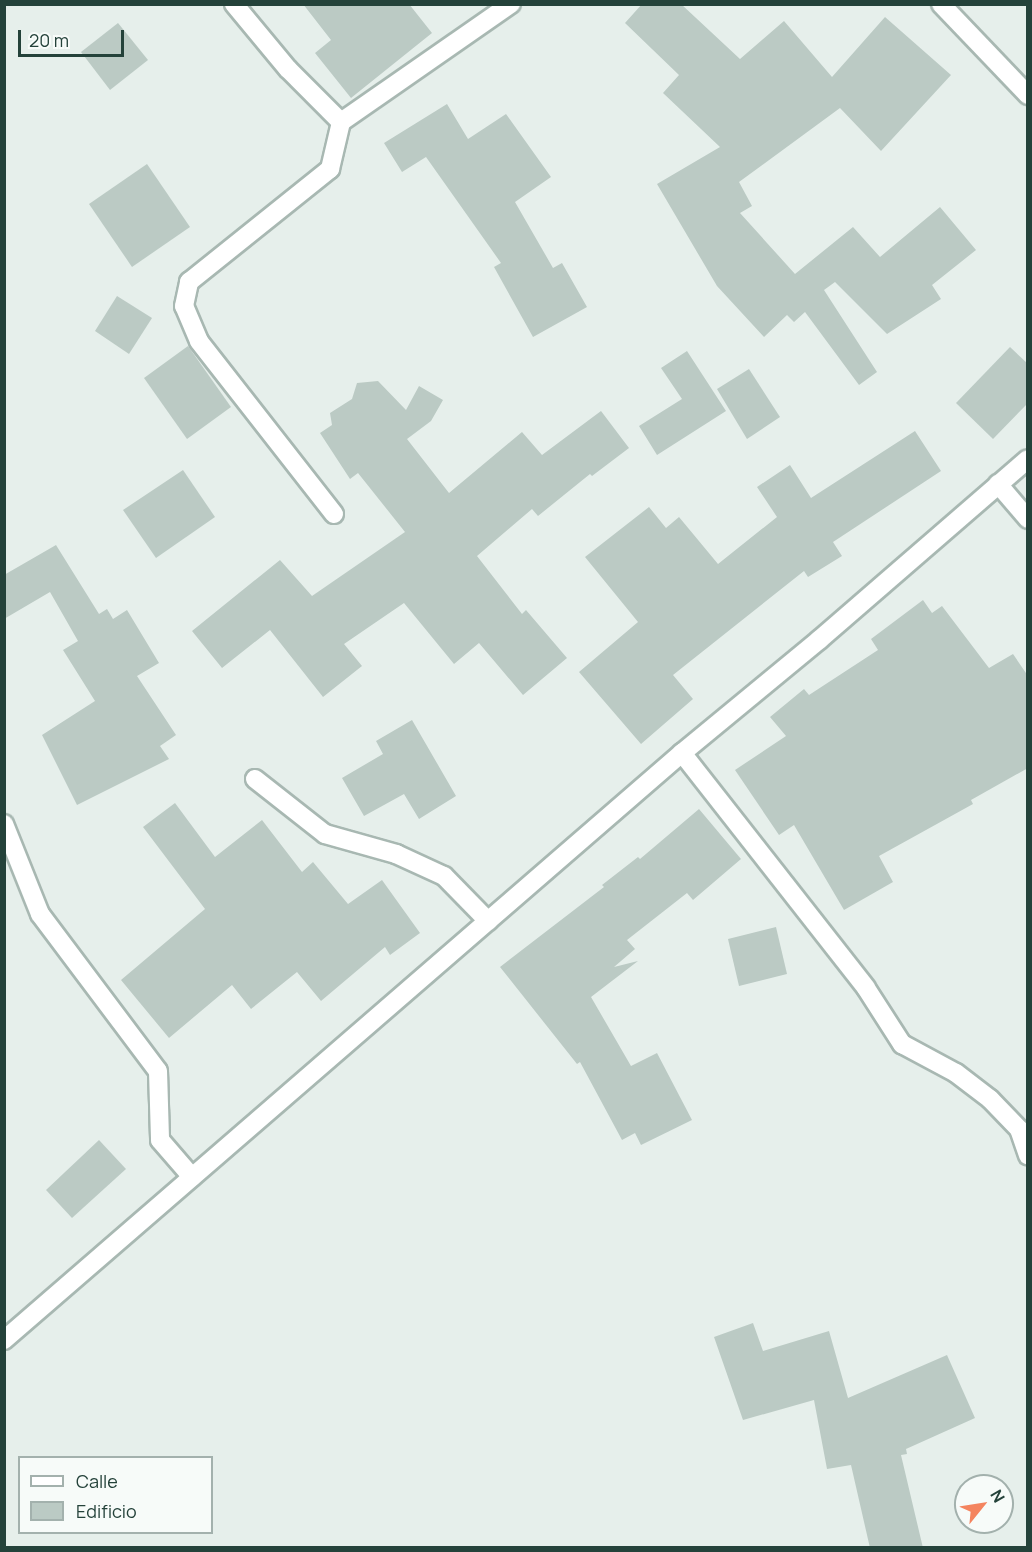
<!DOCTYPE html>
<html>
<head>
<meta charset="utf-8">
<style>
  body { margin:0 }
  #map { position:relative; width:1032px; height:1552px; overflow:hidden; background:#e6efeb; font-family:Manrope,sans-serif }
  div>[style] { position:absolute }
  [style*='--x'] { left:calc(var(--x)*1px); top:calc(var(--y)*1px); width:calc(var(--w)*1px); rotate:calc(var(--a)*1deg) }
  .building>* { inset:0; background:#bbcac4 }
  .roads { filter:drop-shadow(2px 0 #a8b8b2) drop-shadow(-2px 0 #a8b8b2) drop-shadow(0 2px #a8b8b2) drop-shadow(0 -2px #a8b8b2) }
  .minor>* { height:18px; margin:-9px; padding:0 9px; transform-origin:9px; border-radius:9px; background:#fff }
  .secondary>* { height:18px; margin:-9px; padding:0 9px; transform-origin:9px; border-radius:9px; background:#fff }
  span { translate:-50% -50%; white-space:nowrap; text-align:center; line-height:1.15; -webkit-text-stroke:4.5px #f7fbf9; paint-order:stroke }
  .frame { position:absolute; inset:0; border:6px solid #24423a; pointer-events:none }
  .legend { position:absolute; left:18px; top:1456px; width:195px; height:78px; box-sizing:border-box; background:#f7fbf9; border:2px solid #a3b1ad; margin:0; padding:8px 10px; list-style:none; font-size:18px; color:#24423a }
  .legend li { display:flex; align-items:center; gap:12px; height:30px }
  .legend b { width:30px; border:2px solid #a3b1ad }
  .north { position:absolute; left:954px; top:1474px; width:60px; height:60px; box-sizing:border-box; background:#f7fbf9; border:2px solid #a3b1ad; border-radius:50%; rotate:60deg; font-size:16px; font-weight:700; line-height:24px; text-align:center; color:#24423a }
  .north::after { content:''; display:block; margin:auto; width:21px; height:27px; background:#f4845f; clip-path:polygon(50% 0,100% 100%,50% 72%,0 100%) }
  .scale { position:absolute; left:18px; top:30px; width:106px; height:27px; box-sizing:border-box; border:3px solid #24423a; border-top:0; padding-left:8px; font-size:18px; line-height:21px; white-space:nowrap; color:#24423a; -webkit-text-stroke:4px #f7fbf9; paint-order:stroke }
</style>
</head>
<body>
<div id="map">
  <div class="building">
    <i style="clip-path:polygon(303px 4px,409px 4px,432px 33px,351px 98px,315px 53px,331px 40px)"></i>
    <i style="clip-path:polygon(642px 4px,681px 4px,740px 59px,784px 21px,832px 77px,885px 17px,951px 75px,881px 151px,840px 108px,739px 182px,752px 206px,740px 213px,795px 274px,853px 227px,880px 257px,940px 207px,976px 250px,932px 285px,941px 299px,887px 334px,835px 282px,824px 290px,877px 372px,859px 385px,805px 312px,794px 322px,787px 315px,764px 337px,717px 286px,657px 184px,720px 147px,663px 93px,679px 75px,625px 23px)"></i>
    <i style="clip-path:polygon(118px 23px,148px 60px,110px 90px,81px 52px)"></i>
    <i style="clip-path:polygon(447px 104px,468px 139px,506px 114px,551px 177px,515px 202px,553px 268px,562px 263px,587px 307px,533px 337px,494px 267px,501px 263px,426px 157px,402px 172px,384px 143px)"></i>
    <i style="clip-path:polygon(147px 164px,190px 227px,132px 267px,89px 204px)"></i>
    <i style="clip-path:polygon(117px 296px,152px 318px,129px 354px,95px 331px)"></i>
    <i style="clip-path:polygon(188px 346px,231px 407px,187px 439px,144px 378px)"></i>
    <i style="clip-path:polygon(1010px 347px,1028px 364px,1028px 403px,993px 439px,956px 403px)"></i>
    <i style="clip-path:polygon(687px 351px,726px 411px,657px 455px,639px 426px,682px 399px,661px 368px)"></i>
    <i style="clip-path:polygon(749px 369px,780px 417px,747px 439px,717px 389px)"></i>
    <i style="clip-path:polygon(378px 381px,406px 410px,419px 386px,443px 400px,431px 421px,407px 439px,449px 493px,522px 432px,542px 455px,601px 411px,629px 448px,592px 476px,590px 474px,538px 516px,532px 509px,477px 556px,522px 614px,526px 610px,567px 658px,523px 695px,479px 643px,454px 664px,404px 603px,344px 644px,362px 666px,323px 697px,270px 630px,222px 668px,192px 631px,280px 560px,312px 596px,405px 532px,358px 473px,350px 479px,320px 433px,332px 425px,330px 413px,352px 399px,357px 383px)"></i>
    <i style="clip-path:polygon(915px 431px,941px 471px,833px 542px,842px 556px,808px 577px,804px 571px,673px 675px,693px 699px,641px 744px,579px 672px,638px 622px,585px 557px,649px 507px,666px 528px,679px 517px,718px 564px,777px 517px,757px 487px,790px 465px,811px 498px)"></i>
    <i style="clip-path:polygon(183px 470px,215px 517px,156px 558px,123px 510px)"></i>
    <i style="clip-path:polygon(56px 545px,99px 614px,107px 609px,113px 619px,127px 610px,159px 663px,137px 676px,176px 735px,160px 746px,169px 759px,77px 805px,42px 735px,95px 701px,63px 650px,78px 641px,50px 592px,4px 619px,4px 575px)"></i>
    <i style="clip-path:polygon(923px 600px,932px 613px,942px 606px,989px 668px,1013px 654px,1028px 676px,1028px 768px,971px 800px,973px 804px,879px 856px,893px 882px,844px 910px,794px 825px,779px 835px,735px 770px,786px 736px,770px 717px,804px 689px,809px 695px,878px 650px,871px 639px)"></i>
    <i style="clip-path:polygon(412px 720px,456px 796px,419px 819px,404px 794px,364px 816px,342px 778px,383px 754px,376px 741px)"></i>
    <i style="clip-path:polygon(175px 803px,215px 857px,262px 820px,302px 872px,313px 862px,348px 904px,382px 880px,420px 933px,390px 955px,385px 947px,321px 1001px,297px 972px,251px 1009px,232px 985px,169px 1038px,121px 980px,205px 909px,143px 827px)"></i>
    <i style="clip-path:polygon(699px 809px,741px 859px,693px 900px,687px 893px,627px 940px,635px 949px,614px 967px,638px 961px,591px 997px,631px 1066px,657px 1053px,692px 1120px,641px 1145px,635px 1133px,622px 1140px,580px 1062px,577px 1064px,500px 967px,604px 887px,602px 885px,638px 857px,640px 859px)"></i>
    <i style="clip-path:polygon(776px 927px,787px 974px,739px 986px,728px 939px)"></i>
    <i style="clip-path:polygon(99px 1140px,126px 1169px,72px 1218px,46px 1190px)"></i>
    <i style="clip-path:polygon(753px 1323px,763px 1351px,829px 1331px,848px 1398px,947px 1355px,975px 1418px,906px 1449px,907px 1454px,901px 1455px,923px 1548px,870px 1548px,851px 1465px,827px 1469px,814px 1400px,743px 1420px,714px 1337px)"></i>
  </div>
  <div class="roads">
    <div class="minor">
      <i style="--x:234;--y:4;--w:85;--a:50.3"></i>
      <i style="--x:288;--y:69;--w:75;--a:45"></i>
      <i style="--x:941;--y:4;--w:126;--a:46.3"></i>
      <i style="--x:998;--y:484;--w:46;--a:49.4"></i>
      <i style="--x:334;--y:514;--w:219;--a:-128"></i>
      <i style="--x:199;--y:341;--w:38;--a:-113"></i>
      <i style="--x:184;--y:306;--w:25;--a:-78"></i>
      <i style="--x:189;--y:282;--w:181;--a:-38.7"></i>
      <i style="--x:330;--y:169;--w:48;--a:-76.8"></i>
      <i style="--x:341;--y:122;--w:207;--a:-34.8"></i>
      <i style="--x:682;--y:753;--w:298;--a:51.9"></i>
      <i style="--x:866;--y:988;--w:67;--a:57.3"></i>
      <i style="--x:902;--y:1044;--w:61;--a:28.2"></i>
      <i style="--x:956;--y:1073;--w:43;--a:37.4"></i>
      <i style="--x:990;--y:1099;--w:42;--a:46"></i>
      <i style="--x:1019;--y:1129;--w:28;--a:71"></i>
      <i style="--x:255;--y:779;--w:89;--a:38.2"></i>
      <i style="--x:325;--y:834;--w:74;--a:15.7"></i>
      <i style="--x:396;--y:854;--w:53;--a:24.6"></i>
      <i style="--x:444;--y:876;--w:63;--a:45.6"></i>
      <i style="--x:4;--y:824;--w:97;--a:68.2"></i>
      <i style="--x:40;--y:914;--w:196;--a:53.1"></i>
      <i style="--x:158;--y:1071;--w:69;--a:88.3"></i>
      <i style="--x:160;--y:1140;--w:49;--a:49.1"></i>
    </div>
    <div class="secondary">
      <i style="--x:4;--y:1340;--w:897;--a:-40.89"></i>
      <i style="--x:682;--y:753;--w:178;--a:-39.5"></i>
      <i style="--x:819;--y:640;--w:276;--a:-40.9"></i>
    </div>
  </div>
  <div class="frame"></div>
  <ul class="legend">
  <li><b style="height:8px;background:#fff"></b>Calle</li>
  <li><b style="height:16px;background:#bbcac4"></b>Edificio</li>
  </ul>
  <div class="north">N</div>
  <div class="scale">20 m</div>
</div>
</body>
</html>
